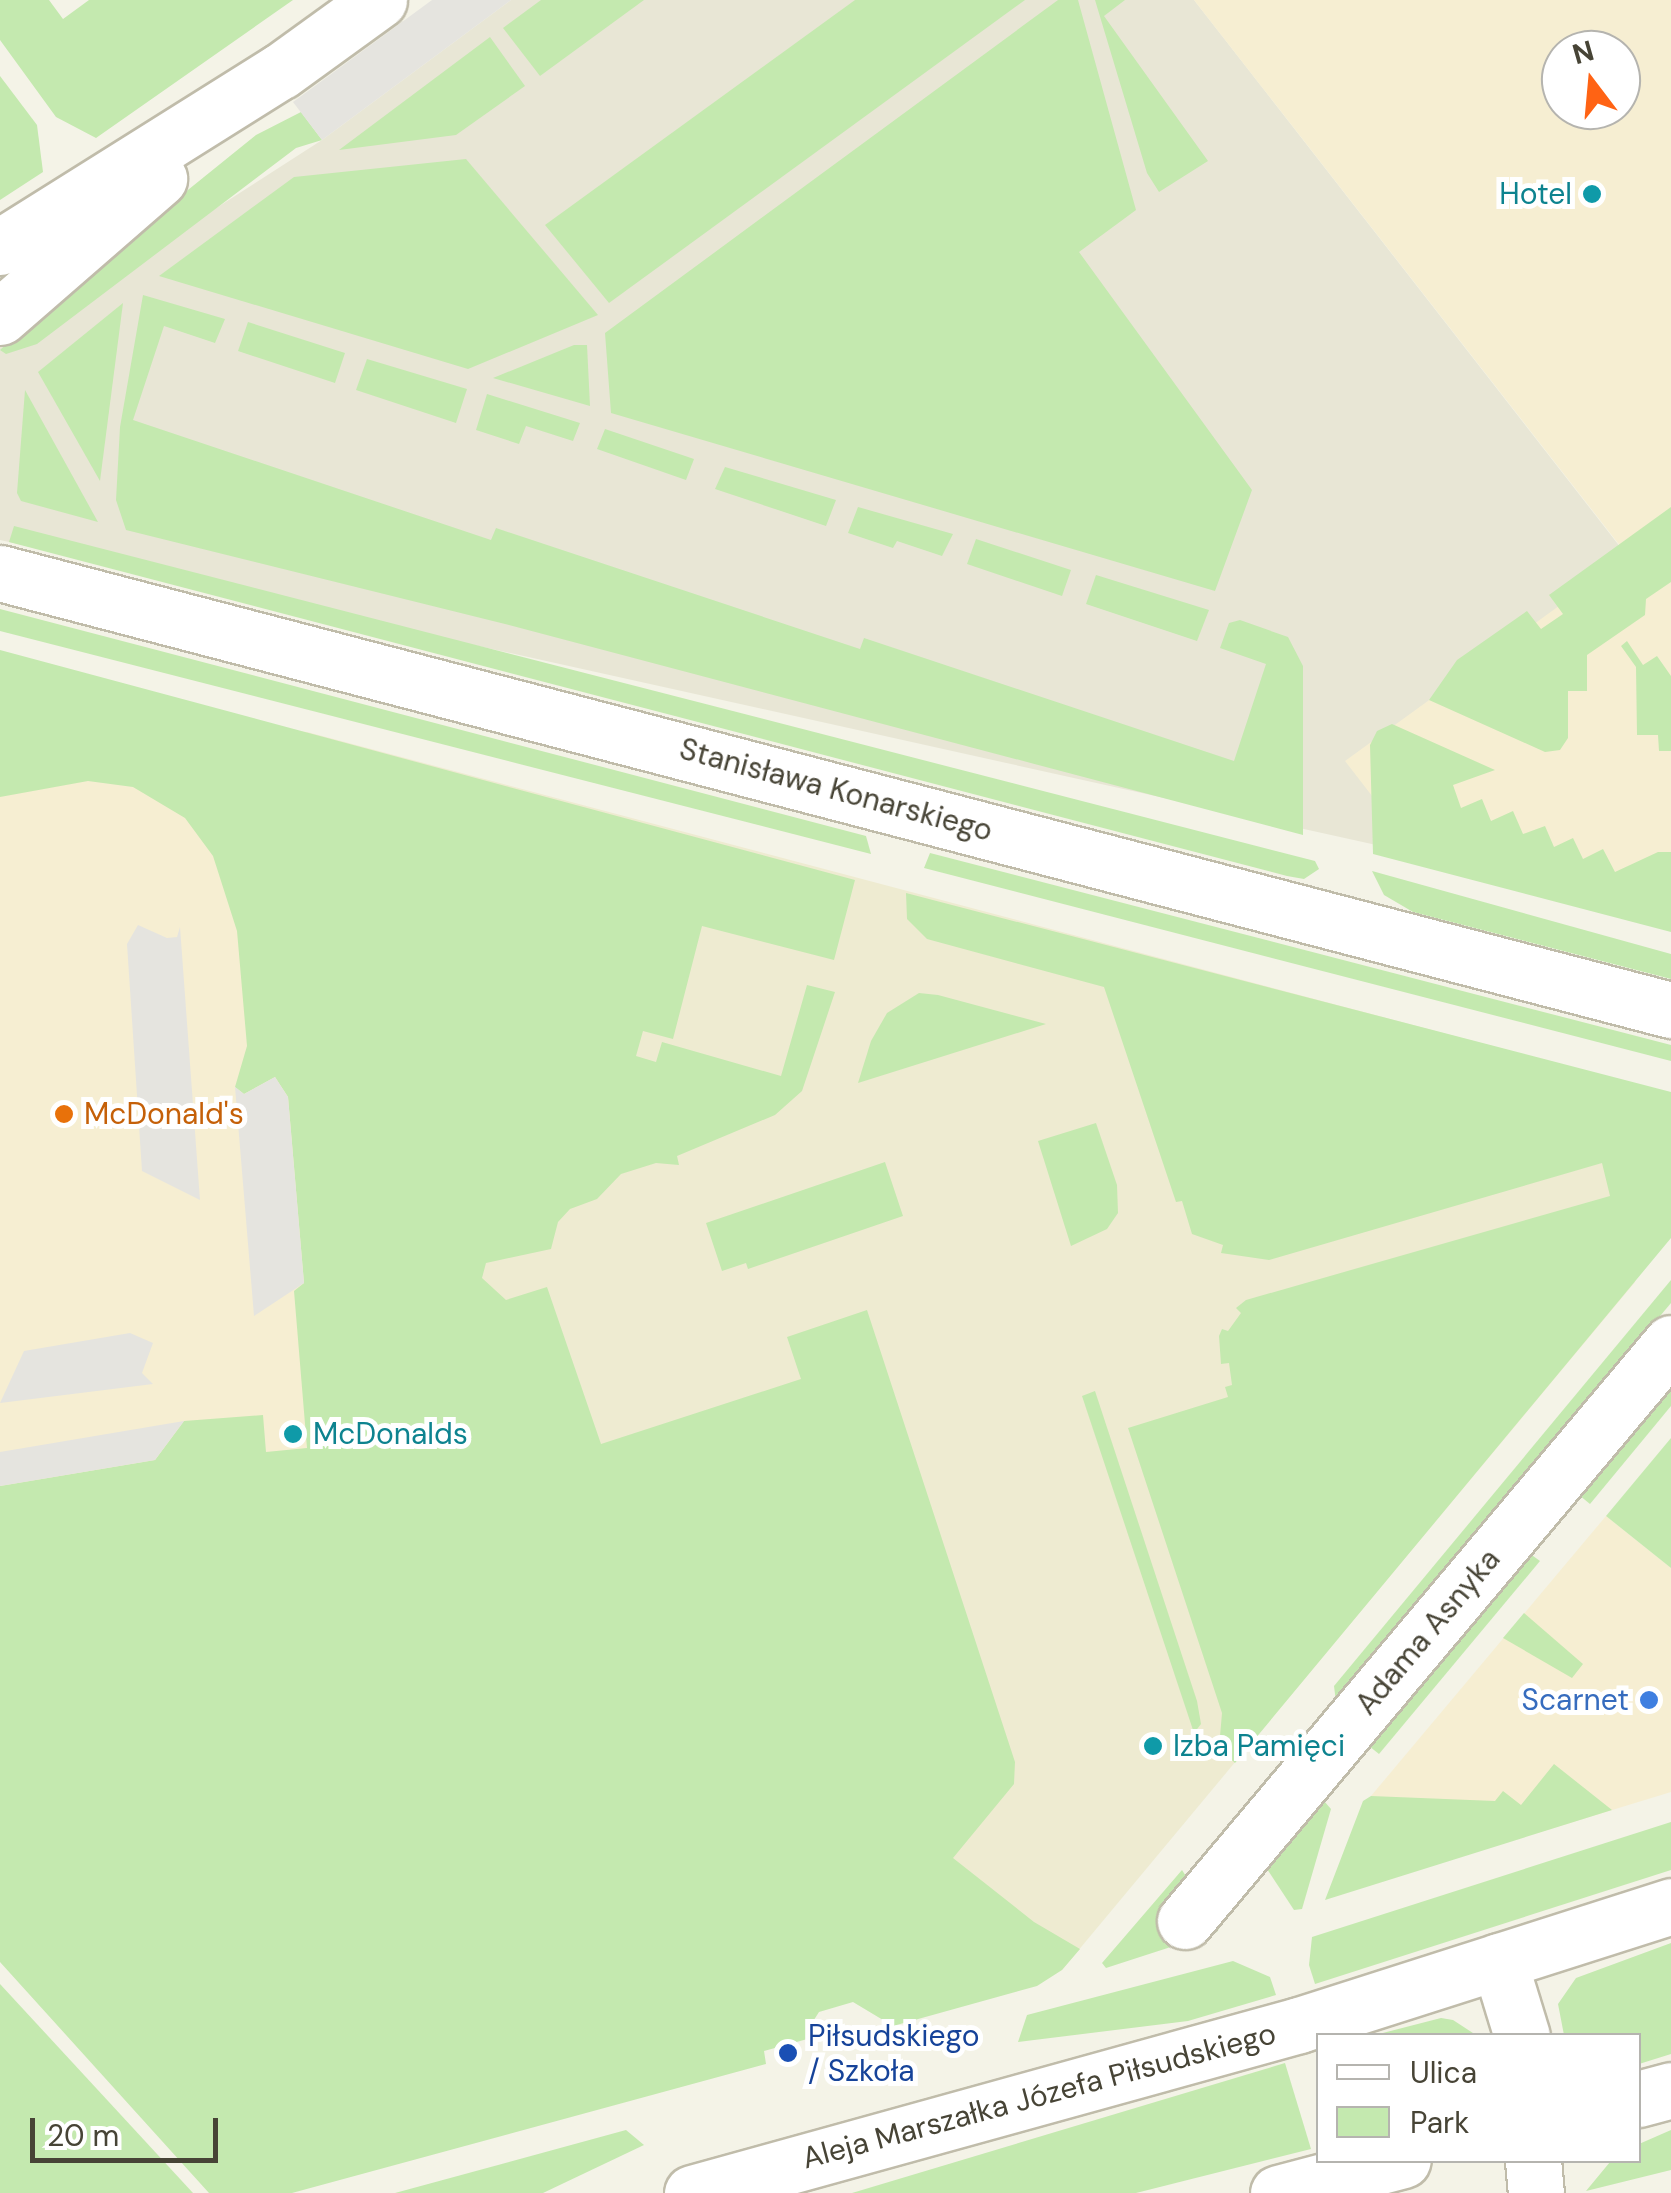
<!DOCTYPE html>
<html>
<head>
<meta charset="utf-8">
<style>
  body { margin:0 }
  #map { position:relative; width:1671px; height:2193px; overflow:hidden; background:#f4f3e7; font-family:"DM Sans",sans-serif }
  div>[style] { position:absolute }
  [style*='--x'] { left:calc(var(--x)*1px); top:calc(var(--y)*1px); width:calc(var(--w)*1px); rotate:calc(var(--a)*1deg) }
  .residential>* { inset:0; background:#e8e6d5 }
  .commercial>* { inset:0; background:#f6eed2 }
  .education>* { inset:0; background:#eeebd1 }
  .green>* { inset:0; background:#c4e9af }
  .parking>* { inset:0; background:#e5e4df }
  .roads { filter:drop-shadow(2px 0 #c0bcaa) drop-shadow(-2px 0 #c0bcaa) drop-shadow(0 2px #c0bcaa) drop-shadow(0 -2px #c0bcaa) }
  .minor>* { height:55px; margin:-27.5px; padding:0 27.5px; transform-origin:27.5px; border-radius:27.5px; background:#fff }
  .dots>* { width:28px; height:28px; translate:-50% -50%; box-sizing:border-box; border:5px solid #fff; border-radius:50% }
  span { translate:-50% -50%; white-space:nowrap; text-align:center; line-height:1.15; -webkit-text-stroke:10px #fff; paint-order:stroke }
  .culture-label { font-size:30px; color:#0d838f }
  .right { translate:-100% -50%; text-align:right }
  .left { translate:0 -50%; text-align:left }
  .street-label { font-size:30px; color:#474436 }
  .food-label { font-size:30px; color:#c56008 }
  .shop-label { font-size:30px; color:#366cbe }
  .transit-label { font-size:30px; color:#164399 }
  .legend { position:absolute; left:1316px; top:2033px; width:325px; height:130px; box-sizing:border-box; background:#fff; border:2px solid #b5b4af; margin:0; padding:12px 18px; list-style:none; font-size:30px; color:#474436 }
  .legend li { display:flex; align-items:center; gap:20px; height:50px }
  .legend b { width:50px; border:2px solid #b5b4af }
  .north { position:absolute; left:1541px; top:30px; width:100px; height:100px; box-sizing:border-box; background:#fff; border:2px solid #b5b4af; border-radius:50%; rotate:344deg; font-size:28px; font-weight:700; line-height:40px; text-align:center; color:#474436 }
  .north::after { content:''; display:block; margin:auto; width:35px; height:45px; background:#ff6314; clip-path:polygon(50% 0,100% 100%,50% 72%,0 100%) }
  .scale { position:absolute; left:30px; top:2118px; width:188px; height:45px; box-sizing:border-box; border:5px solid #474436; border-top:0; padding-left:12px; font-size:30px; line-height:35px; white-space:nowrap; color:#474436; -webkit-text-stroke:8px #fff; paint-order:stroke }
</style>
</head>
<body>
<div id="map">
  <div class="residential">
    <i style="clip-path:polygon(511px 0,1194px 0,1628px 557px,1346px 761px,1417px 854px,0 540px,0 347px,322px 140px)"></i>
  </div>
  <div class="commercial">
    <i style="clip-path:polygon(evenodd,1194px 0,1671px 0,1671px 923px,1417px 854px,1345px 761px,1628px 556px,1194px 0,1561px 50px,1621px 50px,1621px 110px,1561px 110px,1561px 50px)"></i>
    <i style="clip-path:polygon(0 702px,307px 732px,506px 1439px,0 1555px)"></i>
    <i style="clip-path:polygon(1606px 1516px,1671px 1568px,1671px 1792px,1537px 1833px,1371px 1796px)"></i>
  </div>
  <div class="education">
    <i style="clip-path:polygon(307px 732px,1579px 1069px,1635px 1282px,1062px 1970px,695px 2018px)"></i>
  </div>
  <div class="green">
    <i style="clip-path:polygon(0 0,49px 0,63px 19px,89px 0,293px 0,96px 138px,56px 117px,0 40px)"></i>
    <i style="clip-path:polygon(541px 0,644px 0,540px 76px,503px 28px)"></i>
    <i style="clip-path:polygon(855px 0,1025px 0,609px 303px,545px 225px)"></i>
    <i style="clip-path:polygon(1058px 0,1078px 0,1136px 210px,1079px 252px,1252px 490px,1215px 591px,611px 413px,605px 333px)"></i>
    <i style="clip-path:polygon(1095px 0,1125px 0,1104px 16px,1208px 161px,1159px 192px,1147px 173px)"></i>
    <i style="clip-path:polygon(490px 37px,525px 86px,456px 135px,339px 150px)"></i>
    <i style="clip-path:polygon(0 76px,37px 125px,43px 172px,0 200px)"></i>
    <i style="clip-path:polygon(301px 112px,322px 140px,296px 148px,37px 344px,6px 354px,0 350px,74px 282px,256px 135px)"></i>
    <i style="clip-path:polygon(466px 159px,598px 315px,468px 369px,159px 276px,294px 177px)"></i>
    <i style="clip-path:polygon(143px 295px,225px 319px,215px 343px,164px 326px,133px 420px,491px 540px,496px 528px,860px 649px,864px 638px,1234px 761px,1266px 664px,1220px 648px,1229px 623px,1240px 620px,1288px 637px,1303px 666px,1303px 835px,505px 624px,126px 530px,116px 500px,120px 427px)"></i>
    <i style="clip-path:polygon(123px 303px,100px 481px,38px 372px)"></i>
    <i style="clip-path:polygon(248px 322px,345px 353px,335px 383px,238px 351px)"></i>
    <i style="clip-path:polygon(574px 345px,587px 345px,590px 406px,493px 378px)"></i>
    <i style="clip-path:polygon(367px 359px,467px 389px,456px 423px,356px 390px)"></i>
    <i style="clip-path:polygon(25px 390px,98px 522px,21px 501px,17px 493px)"></i>
    <i style="clip-path:polygon(487px 394px,580px 423px,573px 441px,526px 426px,519px 444px,476px 430px)"></i>
    <i style="clip-path:polygon(605px 429px,694px 459px,686px 480px,597px 449px)"></i>
    <i style="clip-path:polygon(725px 467px,836px 500px,826px 526px,715px 489px)"></i>
    <i style="clip-path:polygon(858px 507px,953px 534px,942px 556px,897px 541px,893px 548px,848px 533px)"></i>
    <i style="clip-path:polygon(1671px 507px,1671px 582px,1646px 599px,1645px 615px,1587px 655px,1587px 691px,1568px 691px,1568px 738px,1560px 750px,1545px 752px,1429px 700px,1457px 660px,1527px 611px,1541px 629px,1563px 614px,1549px 595px)"></i>
    <i style="clip-path:polygon(14px 526px,1315px 861px,1319px 869px,1304px 879px,1287px 876px,9px 542px)"></i>
    <i style="clip-path:polygon(976px 539px,1071px 570px,1062px 596px,967px 564px)"></i>
    <i style="clip-path:polygon(1096px 575px,1209px 610px,1197px 641px,1086px 604px)"></i>
    <i style="clip-path:polygon(0 609px,866px 836px,871px 854px,0 631px)"></i>
    <i style="clip-path:polygon(1627px 641px,1643px 665px,1657px 656px,1671px 676px,1671px 751px,1659px 751px,1658px 735px,1637px 735px,1636px 667px,1621px 646px)"></i>
    <i style="clip-path:polygon(0 650px,855px 880px,834px 960px,702px 926px,673px 1039px,643px 1031px,636px 1056px,656px 1062px,662px 1042px,781px 1076px,807px 985px,835px 992px,802px 1091px,775px 1115px,677px 1156px,679px 1165px,656px 1163px,621px 1174px,597px 1199px,570px 1209px,558px 1222px,551px 1249px,486px 1263px,482px 1278px,506px 1300px,547px 1287px,601px 1444px,801px 1379px,787px 1337px,867px 1310px,1015px 1762px,1014px 1784px,953px 1858px,1034px 1922px,1080px 1949px,1062px 1970px,1037px 1986px,893px 2026px,853px 2002px,819px 2012px,812px 2023px,811px 2038px,764px 2051px,766px 2064px,292px 2193px,209px 2193px,0 1962px,0 1486px,155px 1460px,184px 1421px,263px 1415px,266px 1452px,307px 1448px,294px 1291px,304px 1283px,288px 1097px,275px 1077px,244px 1094px,235px 1087px,247px 1046px,237px 931px,213px 856px,185px 818px,133px 787px,88px 781px,0 797px)"></i>
    <i style="clip-path:polygon(1392px 724px,1495px 770px,1453px 785px,1461px 808px,1482px 799px,1491px 821px,1513px 811px,1523px 834px,1545px 826px,1554px 847px,1573px 838px,1583px 859px,1603px 849px,1615px 872px,1658px 852px,1671px 852px,1671px 932px,1373px 854px,1370px 745px,1377px 731px)"></i>
    <i style="clip-path:polygon(930px 853px,1671px 1045px,1671px 1061px,924px 868px)"></i>
    <i style="clip-path:polygon(1372px 871px,1671px 954px,1671px 979px,1413px 912px,1384px 895px)"></i>
    <i style="clip-path:polygon(906px 893px,1671px 1092px,1671px 1238px,1235px 1763px,1219px 1748px,1222px 1713px,1128px 1428px,1228px 1397px,1225px 1387px,1232px 1385px,1229px 1363px,1221px 1364px,1219px 1336px,1222px 1329px,1228px 1331px,1241px 1313px,1236px 1308px,1246px 1300px,1610px 1196px,1602px 1163px,1269px 1260px,1221px 1253px,1223px 1245px,1192px 1234px,1182px 1201px,1176px 1202px,1104px 987px,927px 939px,907px 919px)"></i>
    <i style="clip-path:polygon(919px 993px,938px 995px,1046px 1024px,858px 1083px,871px 1041px,887px 1013px)"></i>
    <i style="clip-path:polygon(1096px 1123px,1117px 1185px,1118px 1213px,1107px 1229px,1071px 1246px,1038px 1141px)"></i>
    <i style="clip-path:polygon(885px 1162px,903px 1216px,748px 1269px,746px 1263px,722px 1271px,706px 1223px)"></i>
    <i style="clip-path:polygon(1671px 1280px,1671px 1303px,1336px 1702px,1334px 1686px)"></i>
    <i style="clip-path:polygon(1671px 1384px,1671px 1406px,1590px 1504px,1579px 1495px)"></i>
    <i style="clip-path:polygon(1095px 1391px,1197px 1701px,1201px 1724px,1194px 1733px,1082px 1396px)"></i>
    <i style="clip-path:polygon(1671px 1438px,1671px 1568px,1606px 1516px)"></i>
    <i style="clip-path:polygon(1529px 1553px,1540px 1561px,1379px 1754px,1369px 1746px)"></i>
    <i style="clip-path:polygon(1524px 1613px,1583px 1664px,1572px 1678px,1503px 1638px)"></i>
    <i style="clip-path:polygon(1554px 1764px,1612px 1810px,1325px 1900px,1363px 1801px,1371px 1796px,1495px 1801px,1503px 1791px,1521px 1805px)"></i>
    <i style="clip-path:polygon(1324px 1801px,1331px 1809px,1302px 1909px,1294px 1910px,1267px 1869px)"></i>
    <i style="clip-path:polygon(1671px 1822px,1671px 1870px,1315px 1984px,1309px 1965px,1312px 1937px)"></i>
    <i style="clip-path:polygon(1182px 1870px,1189px 1881px,1156px 1916px,1180px 1936px,1216px 1926px,1230px 1911px,1217px 1932px,1106px 1968px,1102px 1963px)"></i>
    <i style="clip-path:polygon(1671px 1943px,1671px 2054px,1639px 2064px,1638px 2036px,1564px 2035px,1558px 2004px,1576px 1978px)"></i>
    <i style="clip-path:polygon(1233px 1961px,1270px 1977px,1276px 1995px,1188px 2021px,1018px 2042px,1027px 2015px)"></i>
    <i style="clip-path:polygon(0 1984px,193px 2193px,0 2193px)"></i>
    <i style="clip-path:polygon(1441px 2018px,1453px 2020px,1476px 2035px,1375px 2035px)"></i>
    <i style="clip-path:polygon(1285px 2063px,1311px 2149px,1136px 2193px,852px 2193px)"></i>
    <i style="clip-path:polygon(626px 2130px,644px 2145px,543px 2193px,395px 2193px)"></i>
    <i style="clip-path:polygon(1671px 2130px,1671px 2170px,1586px 2191px,1610px 2162px,1638px 2160px,1639px 2144px)"></i>
  </div>
  <div class="parking">
    <i style="clip-path:polygon(432px 0,511px 0,322px 140px,293px 102px)"></i>
    <i style="clip-path:polygon(138px 925px,167px 938px,177px 937px,180px 927px,200px 1200px,142px 1171px,127px 944px)"></i>
    <i style="clip-path:polygon(275px 1077px,288px 1097px,304px 1283px,254px 1316px,235px 1087px,244px 1094px)"></i>
    <i style="clip-path:polygon(130px 1333px,153px 1343px,142px 1373px,153px 1384px,0 1403px,24px 1351px)"></i>
    <i style="clip-path:polygon(184px 1421px,155px 1460px,0 1486px,0 1452px)"></i>
  </div>
  <div class="roads">
    <div class="minor">
      <i style="--x:0;--y:247;--w:332;--a:-32.1"></i>
      <i style="--x:281;--y:71;--w:121;--a:-35.9"></i>
      <i style="--x:0;--y:317;--w:211;--a:-41"></i>
      <i style="--x:0;--y:573;--w:1727;--a:14.66"></i>
      <i style="--x:1185;--y:1921;--w:755;--a:-49.94"></i>
      <i style="--x:1499;--y:1961;--w:78;--a:73"></i>
      <i style="--x:1638;--y:2099;--w:34;--a:-15"></i>
      <i style="--x:1533;--y:2160;--w:33;--a:85"></i>
      <i style="--x:692;--y:2193;--w:630;--a:-15.47"></i>
      <i style="--x:1299;--y:2025;--w:391;--a:-17.7"></i>
      <i style="--x:1278;--y:2193;--w:129;--a:-14.8"></i>
    </div>
  </div>
  <div class="dots">
    <i style="left:1592px;top:194px;background:#0f9aa8"></i>
    <i style="left:64px;top:1114px;background:#e8710a"></i>
    <i style="left:293px;top:1434px;background:#0f9aa8"></i>
    <i style="left:1649px;top:1700px;background:#3f7fe0"></i>
    <i style="left:1153px;top:1746px;background:#0f9aa8"></i>
    <i style="left:788px;top:2053px;background:#1a4fb4"></i>
  </div>
  <div class="culture-label">
    <span class="right" style="left:1572px;top:194px">Hotel</span>
    <span class="left" style="left:313px;top:1434px">McDonalds</span>
    <span class="left" style="left:1173px;top:1746px">Izba Pamięci</span>
  </div>
  <div class="street-label">
    <span style="left:836px;top:790px;rotate:15deg">Stanisława Konarskiego</span>
    <span style="left:1428px;top:1632px;rotate:-50deg">Adama Asnyka</span>
    <span style="left:1039px;top:2096px;rotate:-15deg">Aleja Marszałka Józefa Piłsudskiego</span>
  </div>
  <div class="food-label">
    <span class="left" style="left:84px;top:1114px">McDonald's</span>
  </div>
  <div class="shop-label">
    <span class="right" style="left:1629px;top:1700px">Scarnet</span>
  </div>
  <div class="transit-label">
    <span class="left" style="left:808px;top:2053px">Piłsudskiego<br>/ Szkoła</span>
  </div>
  <ul class="legend">
  <li><b style="height:12px;background:#fff"></b>Ulica</li>
  <li><b style="height:28px;background:#c4e9af"></b>Park</li>
  </ul>
  <div class="north">N</div>
  <div class="scale">20 m</div>
</div>
</body>
</html>
